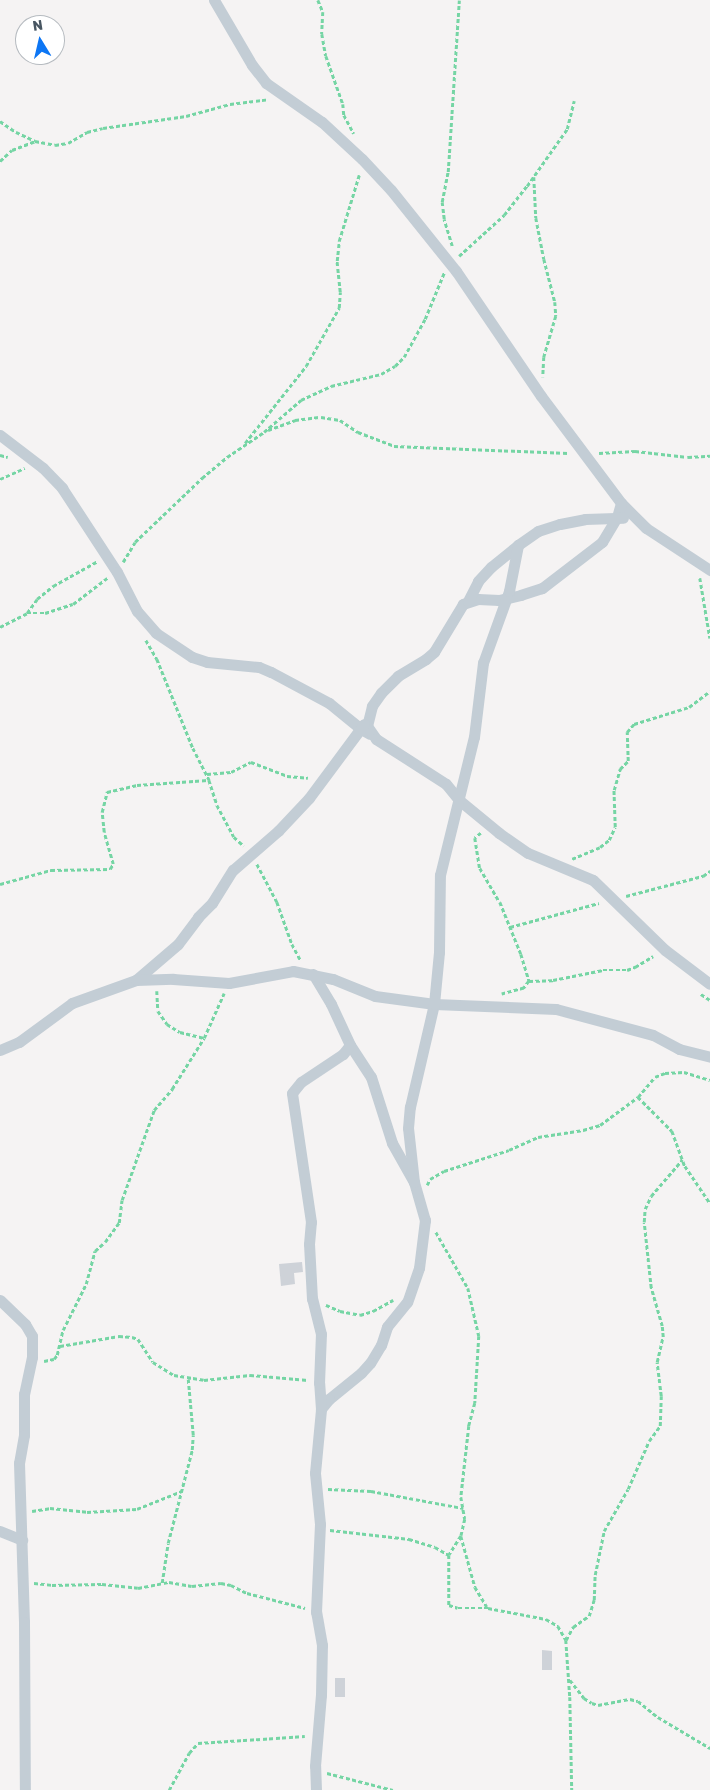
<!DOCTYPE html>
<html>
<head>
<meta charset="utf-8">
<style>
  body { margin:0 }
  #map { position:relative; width:710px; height:1790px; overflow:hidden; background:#f5f3f3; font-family:Rubik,sans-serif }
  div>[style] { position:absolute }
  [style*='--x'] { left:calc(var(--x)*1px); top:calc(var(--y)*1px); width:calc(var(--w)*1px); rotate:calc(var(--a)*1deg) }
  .building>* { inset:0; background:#ced2d8 }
  .path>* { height:2.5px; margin-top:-1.25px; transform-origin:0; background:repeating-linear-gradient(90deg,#75d5a4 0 4px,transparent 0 6.5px) }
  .minor>* { height:11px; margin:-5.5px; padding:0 5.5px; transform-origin:5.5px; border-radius:5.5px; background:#c3cdd5 }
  span { translate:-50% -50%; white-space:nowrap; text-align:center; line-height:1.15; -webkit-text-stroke:4px #fff; paint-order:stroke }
  .north { position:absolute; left:15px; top:15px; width:50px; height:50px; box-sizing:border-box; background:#fff; border:1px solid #b6bbc0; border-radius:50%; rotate:351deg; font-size:14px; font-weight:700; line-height:20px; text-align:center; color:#485662 }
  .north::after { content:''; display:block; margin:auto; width:18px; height:22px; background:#0d76f4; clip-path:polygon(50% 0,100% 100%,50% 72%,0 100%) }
</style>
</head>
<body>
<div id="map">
  <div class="building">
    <i style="clip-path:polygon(302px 1262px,303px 1272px,294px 1273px,295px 1284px,281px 1286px,279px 1264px)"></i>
    <i style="clip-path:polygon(542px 1650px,552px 1651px,552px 1670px,542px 1670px)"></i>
    <i style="clip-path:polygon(335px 1678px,345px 1678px,345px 1697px,335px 1697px)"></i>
  </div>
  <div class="path">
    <i style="--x:318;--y:0;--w:13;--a:67"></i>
    <i style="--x:323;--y:12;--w:22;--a:93"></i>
    <i style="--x:322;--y:34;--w:22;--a:80"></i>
    <i style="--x:326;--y:56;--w:51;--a:70.5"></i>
    <i style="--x:343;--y:104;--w:11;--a:85"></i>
    <i style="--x:344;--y:115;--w:21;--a:62"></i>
    <i style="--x:0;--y:121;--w:19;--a:35"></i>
    <i style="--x:16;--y:132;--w:21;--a:25"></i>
    <i style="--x:35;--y:141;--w:20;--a:11"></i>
    <i style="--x:55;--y:145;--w:13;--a:-9"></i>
    <i style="--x:68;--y:143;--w:22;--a:-30"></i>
    <i style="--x:87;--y:132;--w:16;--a:-14"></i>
    <i style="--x:103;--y:128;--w:84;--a:-8.2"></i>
    <i style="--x:186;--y:116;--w:46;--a:-15.3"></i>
    <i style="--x:230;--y:104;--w:38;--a:-7"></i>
    <i style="--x:0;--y:161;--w:16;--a:-43"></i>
    <i style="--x:12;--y:150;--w:25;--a:-21"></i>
    <i style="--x:534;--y:177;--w:41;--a:87.2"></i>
    <i style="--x:536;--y:218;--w:42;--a:79"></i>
    <i style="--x:544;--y:259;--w:44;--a:75.7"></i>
    <i style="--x:555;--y:302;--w:14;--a:86"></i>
    <i style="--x:556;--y:316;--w:43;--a:106.3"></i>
    <i style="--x:544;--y:357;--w:20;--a:93"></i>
    <i style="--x:452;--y:246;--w:28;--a:-107"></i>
    <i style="--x:444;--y:219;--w:17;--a:-97"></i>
    <i style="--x:442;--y:202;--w:31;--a:-79"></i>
    <i style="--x:448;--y:172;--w:172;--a:-86.3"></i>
    <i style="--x:459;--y:256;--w:61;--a:-42.3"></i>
    <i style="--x:504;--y:215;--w:37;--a:-52"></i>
    <i style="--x:527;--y:186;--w:70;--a:-54.9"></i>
    <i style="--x:567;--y:129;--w:29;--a:-76"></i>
    <i style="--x:268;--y:430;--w:29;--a:-20"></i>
    <i style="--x:295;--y:420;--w:26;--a:-7"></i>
    <i style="--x:321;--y:417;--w:19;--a:9"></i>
    <i style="--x:340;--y:420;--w:22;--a:34"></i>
    <i style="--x:358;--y:432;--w:39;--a:21"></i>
    <i style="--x:394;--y:446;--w:174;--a:2.3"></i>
    <i style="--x:245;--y:443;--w:98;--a:-51.6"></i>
    <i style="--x:306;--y:366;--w:67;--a:-60.4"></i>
    <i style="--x:339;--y:308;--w:16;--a:-86"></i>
    <i style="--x:340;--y:292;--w:31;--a:-96"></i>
    <i style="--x:337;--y:261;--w:20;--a:-84"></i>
    <i style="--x:339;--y:241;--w:69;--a:-73.1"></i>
    <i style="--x:599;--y:453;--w:36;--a:-3"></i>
    <i style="--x:635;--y:451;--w:53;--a:6.5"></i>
    <i style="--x:688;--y:457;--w:22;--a:-3"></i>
    <i style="--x:0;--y:455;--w:8;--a:14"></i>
    <i style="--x:0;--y:479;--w:27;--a:-24"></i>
    <i style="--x:123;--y:562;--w:23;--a:-59"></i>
    <i style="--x:135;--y:542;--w:93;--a:-43.7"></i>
    <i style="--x:202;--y:478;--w:33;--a:-40"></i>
    <i style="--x:227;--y:457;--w:45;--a:-34"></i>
    <i style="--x:264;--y:432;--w:49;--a:-40.9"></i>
    <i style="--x:301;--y:400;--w:33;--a:-25"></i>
    <i style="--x:331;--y:386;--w:51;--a:-13.5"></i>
    <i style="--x:381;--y:374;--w:16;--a:-30"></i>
    <i style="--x:395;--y:366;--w:13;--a:-45"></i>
    <i style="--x:404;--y:357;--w:43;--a:-61.1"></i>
    <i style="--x:425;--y:319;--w:50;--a:-67.6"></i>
    <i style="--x:700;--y:578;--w:61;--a:80.5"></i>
    <i style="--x:27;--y:613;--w:17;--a:-54"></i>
    <i style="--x:37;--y:599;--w:21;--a:-39"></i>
    <i style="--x:53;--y:586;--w:51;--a:-29.1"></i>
    <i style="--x:0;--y:627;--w:30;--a:-27"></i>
    <i style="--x:27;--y:613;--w:18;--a:0"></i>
    <i style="--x:45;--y:613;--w:29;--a:-18"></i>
    <i style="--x:73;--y:604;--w:43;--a:-37.4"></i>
    <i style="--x:146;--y:640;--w:22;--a:60"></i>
    <i style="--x:157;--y:659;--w:96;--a:68"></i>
    <i style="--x:193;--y:748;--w:36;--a:63"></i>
    <i style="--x:209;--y:780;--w:26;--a:72"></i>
    <i style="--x:217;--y:805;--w:36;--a:62"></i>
    <i style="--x:234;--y:837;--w:13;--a:42"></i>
    <i style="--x:207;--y:774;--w:24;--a:-5"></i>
    <i style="--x:231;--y:772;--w:22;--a:-27"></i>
    <i style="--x:251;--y:762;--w:39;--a:21"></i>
    <i style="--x:287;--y:776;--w:21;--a:5"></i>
    <i style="--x:481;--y:833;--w:8;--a:140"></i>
    <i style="--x:475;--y:838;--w:30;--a:81"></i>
    <i style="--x:480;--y:868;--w:39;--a:60"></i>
    <i style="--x:500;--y:902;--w:56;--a:68"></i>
    <i style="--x:521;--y:954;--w:28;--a:73"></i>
    <i style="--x:529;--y:981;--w:9;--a:126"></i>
    <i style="--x:524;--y:988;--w:23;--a:165"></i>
    <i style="--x:572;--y:859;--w:30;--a:-23"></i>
    <i style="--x:600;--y:847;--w:11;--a:-38"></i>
    <i style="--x:609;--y:840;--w:14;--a:-65"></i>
    <i style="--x:615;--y:827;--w:37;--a:-92"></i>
    <i style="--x:614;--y:790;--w:22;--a:-74"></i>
    <i style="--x:620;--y:769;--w:11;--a:-45"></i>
    <i style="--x:628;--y:761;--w:29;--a:-92"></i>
    <i style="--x:627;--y:732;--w:11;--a:-49"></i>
    <i style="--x:634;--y:724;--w:58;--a:-17.2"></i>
    <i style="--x:689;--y:707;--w:26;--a:-37"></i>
    <i style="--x:257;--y:864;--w:43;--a:62.2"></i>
    <i style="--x:277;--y:902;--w:45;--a:70.3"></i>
    <i style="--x:292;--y:944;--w:19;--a:62"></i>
    <i style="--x:0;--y:884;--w:53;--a:-15.4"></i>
    <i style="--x:51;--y:870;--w:59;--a:-1"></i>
    <i style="--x:110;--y:869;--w:6;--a:-59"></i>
    <i style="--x:113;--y:864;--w:33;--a:-106"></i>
    <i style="--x:104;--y:832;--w:20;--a:-96"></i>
    <i style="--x:102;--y:812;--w:21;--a:-76"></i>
    <i style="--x:107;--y:792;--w:31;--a:-13"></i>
    <i style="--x:137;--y:785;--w:71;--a:-4"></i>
    <i style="--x:626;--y:896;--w:80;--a:-14.6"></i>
    <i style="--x:703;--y:876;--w:9;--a:-36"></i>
    <i style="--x:510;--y:927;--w:92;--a:-15.1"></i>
    <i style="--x:529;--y:981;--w:24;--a:-2"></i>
    <i style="--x:553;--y:980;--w:51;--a:-11.3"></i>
    <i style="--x:603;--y:970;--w:24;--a:0"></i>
    <i style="--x:627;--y:970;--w:9;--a:-21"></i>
    <i style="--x:635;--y:967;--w:21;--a:-31"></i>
    <i style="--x:157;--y:991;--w:20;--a:87"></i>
    <i style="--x:158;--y:1011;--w:16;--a:55"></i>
    <i style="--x:167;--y:1024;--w:15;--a:32"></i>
    <i style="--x:180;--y:1032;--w:25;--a:14"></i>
    <i style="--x:701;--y:994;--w:11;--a:34"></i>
    <i style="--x:638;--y:1097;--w:48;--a:45"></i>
    <i style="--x:672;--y:1131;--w:37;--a:70"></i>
    <i style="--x:685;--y:1166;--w:45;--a:56"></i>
    <i style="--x:427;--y:1185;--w:7;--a:-63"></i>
    <i style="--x:430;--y:1179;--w:16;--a:-30"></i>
    <i style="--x:444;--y:1171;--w:68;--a:-17.9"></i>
    <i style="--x:509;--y:1150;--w:32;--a:-24"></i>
    <i style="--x:538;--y:1137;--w:46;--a:-8.8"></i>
    <i style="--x:583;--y:1130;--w:18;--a:-16"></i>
    <i style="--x:600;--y:1125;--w:47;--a:-36.4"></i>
    <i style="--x:638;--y:1097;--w:26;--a:-50"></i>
    <i style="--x:655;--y:1077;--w:11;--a:-22"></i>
    <i style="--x:665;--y:1073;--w:19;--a:-3"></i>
    <i style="--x:684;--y:1072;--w:27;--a:17"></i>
    <i style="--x:436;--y:1232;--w:64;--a:60.3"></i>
    <i style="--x:468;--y:1288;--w:49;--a:77.1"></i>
    <i style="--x:479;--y:1336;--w:67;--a:93.4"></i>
    <i style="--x:475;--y:1403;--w:24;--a:105"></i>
    <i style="--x:469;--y:1426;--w:71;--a:96.4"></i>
    <i style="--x:461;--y:1497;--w:22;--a:80"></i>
    <i style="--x:465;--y:1519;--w:17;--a:103"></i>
    <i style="--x:461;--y:1536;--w:22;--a:122"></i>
    <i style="--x:449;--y:1555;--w:50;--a:90"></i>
    <i style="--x:449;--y:1605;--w:9;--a:18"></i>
    <i style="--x:458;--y:1608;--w:30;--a:0"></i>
    <i style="--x:488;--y:1608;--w:59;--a:10.7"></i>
    <i style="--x:546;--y:1619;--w:14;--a:30"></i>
    <i style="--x:558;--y:1626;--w:16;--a:60"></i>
    <i style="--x:566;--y:1640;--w:57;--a:86"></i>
    <i style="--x:570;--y:1697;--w:93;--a:88.8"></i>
    <i style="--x:326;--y:1305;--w:15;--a:23"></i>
    <i style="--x:340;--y:1311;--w:20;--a:11"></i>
    <i style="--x:360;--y:1315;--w:14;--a:-17"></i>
    <i style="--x:373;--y:1311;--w:23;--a:-29"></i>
    <i style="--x:60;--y:1346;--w:60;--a:-9.6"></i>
    <i style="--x:119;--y:1336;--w:13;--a:4"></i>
    <i style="--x:132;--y:1337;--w:6;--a:18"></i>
    <i style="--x:138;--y:1339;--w:27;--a:57"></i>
    <i style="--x:153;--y:1362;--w:25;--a:32"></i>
    <i style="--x:174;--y:1375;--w:30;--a:9"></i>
    <i style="--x:204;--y:1380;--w:46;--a:-6.2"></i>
    <i style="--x:250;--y:1375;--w:58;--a:4.9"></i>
    <i style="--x:44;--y:1361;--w:10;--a:-11"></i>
    <i style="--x:54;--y:1359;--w:5;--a:-53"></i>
    <i style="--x:57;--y:1355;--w:26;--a:-77"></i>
    <i style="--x:63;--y:1330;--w:51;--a:-63.4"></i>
    <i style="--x:86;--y:1284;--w:34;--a:-75"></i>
    <i style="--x:95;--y:1251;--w:13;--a:-42"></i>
    <i style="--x:105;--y:1242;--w:24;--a:-54"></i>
    <i style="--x:119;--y:1223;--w:23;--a:-83"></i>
    <i style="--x:122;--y:1200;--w:96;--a:-70.4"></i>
    <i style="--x:154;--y:1110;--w:28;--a:-49"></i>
    <i style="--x:172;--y:1089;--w:60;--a:-57.9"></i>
    <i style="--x:204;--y:1038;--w:49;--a:-66"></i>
    <i style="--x:328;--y:1489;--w:43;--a:2.7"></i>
    <i style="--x:371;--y:1491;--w:94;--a:10.5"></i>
    <i style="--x:32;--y:1511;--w:18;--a:-9"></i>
    <i style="--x:50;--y:1508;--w:37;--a:6"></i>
    <i style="--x:87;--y:1512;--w:50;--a:-3.4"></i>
    <i style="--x:137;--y:1509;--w:48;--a:-21.8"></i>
    <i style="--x:330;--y:1530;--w:80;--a:6.5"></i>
    <i style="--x:409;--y:1539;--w:27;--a:17"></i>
    <i style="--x:435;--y:1547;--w:16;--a:30"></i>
    <i style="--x:461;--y:1536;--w:53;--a:74.6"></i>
    <i style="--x:475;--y:1587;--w:23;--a:59"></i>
    <i style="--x:34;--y:1583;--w:18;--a:6"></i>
    <i style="--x:52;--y:1585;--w:50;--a:-1.1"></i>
    <i style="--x:102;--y:1584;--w:36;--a:6"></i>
    <i style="--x:138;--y:1588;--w:32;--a:-11"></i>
    <i style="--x:169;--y:1582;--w:23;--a:10"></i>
    <i style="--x:192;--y:1586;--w:29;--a:-6"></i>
    <i style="--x:221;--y:1583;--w:10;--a:11"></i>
    <i style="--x:231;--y:1585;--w:18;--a:27"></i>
    <i style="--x:247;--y:1593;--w:60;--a:14.5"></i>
    <i style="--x:162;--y:1583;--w:40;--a:-81.5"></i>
    <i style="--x:168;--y:1543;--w:96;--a:-75.5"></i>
    <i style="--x:192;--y:1450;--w:15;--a:-86"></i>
    <i style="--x:193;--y:1435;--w:56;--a:-95.1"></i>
    <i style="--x:566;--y:1640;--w:15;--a:-62"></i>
    <i style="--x:573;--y:1627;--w:19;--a:-35"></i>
    <i style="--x:589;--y:1616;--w:17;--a:-73"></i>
    <i style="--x:594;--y:1600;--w:25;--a:-88"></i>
    <i style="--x:595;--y:1575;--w:45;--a:-78.4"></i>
    <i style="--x:604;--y:1531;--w:48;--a:-60.3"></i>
    <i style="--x:628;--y:1489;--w:52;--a:-66.4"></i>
    <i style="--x:649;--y:1441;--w:19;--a:-54"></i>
    <i style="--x:660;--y:1426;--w:30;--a:-88"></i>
    <i style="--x:661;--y:1396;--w:34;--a:-97"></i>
    <i style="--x:657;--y:1362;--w:26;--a:-77"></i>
    <i style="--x:663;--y:1337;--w:11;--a:-95"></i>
    <i style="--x:662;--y:1326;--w:40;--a:-106"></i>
    <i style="--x:651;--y:1288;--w:66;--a:-96.1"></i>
    <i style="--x:644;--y:1222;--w:13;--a:-86"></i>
    <i style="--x:645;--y:1209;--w:14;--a:-65"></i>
    <i style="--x:651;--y:1196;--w:48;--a:-49.3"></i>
    <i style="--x:570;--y:1680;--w:23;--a:52"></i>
    <i style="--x:584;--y:1698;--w:9;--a:32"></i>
    <i style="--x:592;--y:1703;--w:6;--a:18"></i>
    <i style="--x:598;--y:1705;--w:33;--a:-11"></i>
    <i style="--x:630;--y:1699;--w:8;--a:14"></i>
    <i style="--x:638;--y:1701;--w:26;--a:39"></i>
    <i style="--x:658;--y:1717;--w:61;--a:30.8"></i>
    <i style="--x:327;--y:1773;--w:68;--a:14.4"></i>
    <i style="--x:169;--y:1790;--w:42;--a:-61.6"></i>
    <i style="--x:189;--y:1753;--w:13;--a:-48"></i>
    <i style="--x:198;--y:1743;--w:107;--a:-3.7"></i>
  </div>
  <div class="minor">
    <i style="--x:214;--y:0;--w:75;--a:59.7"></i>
    <i style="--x:252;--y:65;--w:23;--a:52"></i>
    <i style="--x:266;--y:83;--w:68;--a:34.9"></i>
    <i style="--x:322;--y:122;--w:54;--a:42.8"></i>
    <i style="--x:362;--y:159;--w:42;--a:46.9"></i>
    <i style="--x:391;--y:190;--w:104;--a:51.3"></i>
    <i style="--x:456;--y:271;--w:151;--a:55.8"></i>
    <i style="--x:541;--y:396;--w:134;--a:53.2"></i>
    <i style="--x:621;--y:503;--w:35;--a:45"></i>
    <i style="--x:646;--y:528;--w:77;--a:33.3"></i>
    <i style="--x:0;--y:435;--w:54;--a:37.5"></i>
    <i style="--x:43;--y:468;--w:28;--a:46"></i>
    <i style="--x:62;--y:488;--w:100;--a:56.8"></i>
    <i style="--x:117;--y:572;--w:44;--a:62.9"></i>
    <i style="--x:137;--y:611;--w:29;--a:49"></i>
    <i style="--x:156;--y:633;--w:43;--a:33.7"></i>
    <i style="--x:192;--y:657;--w:16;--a:18"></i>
    <i style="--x:207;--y:662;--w:52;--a:5.5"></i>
    <i style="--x:259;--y:667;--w:13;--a:23"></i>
    <i style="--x:271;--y:672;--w:66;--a:28.1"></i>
    <i style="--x:329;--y:703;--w:41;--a:39.1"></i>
    <i style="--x:361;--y:729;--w:10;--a:29"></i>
    <i style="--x:621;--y:503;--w:15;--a:106"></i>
    <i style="--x:617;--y:517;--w:29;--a:121"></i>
    <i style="--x:602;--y:542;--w:76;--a:142.5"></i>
    <i style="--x:542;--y:588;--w:22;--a:162"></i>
    <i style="--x:521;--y:595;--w:23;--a:167"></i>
    <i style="--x:499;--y:600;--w:21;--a:-177"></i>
    <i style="--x:478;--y:599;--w:16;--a:162"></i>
    <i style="--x:463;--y:604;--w:56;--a:121.1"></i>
    <i style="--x:434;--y:652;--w:11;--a:139"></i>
    <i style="--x:426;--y:659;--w:33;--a:149"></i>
    <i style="--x:398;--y:676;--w:24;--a:135"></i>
    <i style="--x:381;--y:693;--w:16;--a:125"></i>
    <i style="--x:372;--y:706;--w:21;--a:104"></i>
    <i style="--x:367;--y:726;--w:16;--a:55"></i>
    <i style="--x:376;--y:739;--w:83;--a:32.7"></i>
    <i style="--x:446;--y:784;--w:21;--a:51"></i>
    <i style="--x:459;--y:800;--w:52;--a:39.5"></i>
    <i style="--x:499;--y:833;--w:35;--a:35"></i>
    <i style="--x:528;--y:853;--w:70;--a:22.6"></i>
    <i style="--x:593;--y:880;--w:100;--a:44.2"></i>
    <i style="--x:665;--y:950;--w:56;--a:37.1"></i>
    <i style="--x:468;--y:601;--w:22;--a:-63"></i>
    <i style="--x:478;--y:581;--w:19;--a:-47"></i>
    <i style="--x:491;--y:567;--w:35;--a:-39"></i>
    <i style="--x:518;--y:545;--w:24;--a:-35"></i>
    <i style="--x:538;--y:531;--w:23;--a:-18"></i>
    <i style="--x:560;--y:524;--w:25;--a:-11"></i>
    <i style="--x:585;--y:519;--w:38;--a:-2"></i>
    <i style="--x:313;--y:974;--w:35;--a:59"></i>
    <i style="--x:331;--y:1004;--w:45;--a:65.1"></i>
    <i style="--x:350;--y:1045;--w:38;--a:57"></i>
    <i style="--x:371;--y:1077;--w:69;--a:72.3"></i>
    <i style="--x:392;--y:1143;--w:45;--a:60.6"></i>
    <i style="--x:414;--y:1182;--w:40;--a:74"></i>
    <i style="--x:425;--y:1220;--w:48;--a:97.1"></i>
    <i style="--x:419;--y:1268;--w:36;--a:109"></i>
    <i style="--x:407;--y:1302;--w:32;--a:129"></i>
    <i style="--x:387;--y:1327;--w:19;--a:108"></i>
    <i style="--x:381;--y:1345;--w:21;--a:121"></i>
    <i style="--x:370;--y:1363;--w:13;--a:132"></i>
    <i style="--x:361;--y:1373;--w:41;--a:140.9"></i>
    <i style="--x:329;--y:1399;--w:13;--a:129"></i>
    <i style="--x:136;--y:980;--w:55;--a:-40.6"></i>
    <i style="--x:178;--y:944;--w:34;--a:-53"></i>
    <i style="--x:198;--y:917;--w:20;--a:-45"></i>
    <i style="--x:212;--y:903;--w:39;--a:-58"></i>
    <i style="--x:233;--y:870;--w:60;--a:-40.9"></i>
    <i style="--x:278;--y:831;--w:45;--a:-46.8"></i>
    <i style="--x:309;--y:798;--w:92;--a:-53.4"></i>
    <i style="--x:0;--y:1050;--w:21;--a:-23"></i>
    <i style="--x:19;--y:1042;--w:66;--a:-36.3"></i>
    <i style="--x:72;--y:1003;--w:68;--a:-19.8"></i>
    <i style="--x:136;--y:980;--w:37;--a:-2"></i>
    <i style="--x:173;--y:979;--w:56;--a:4.1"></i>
    <i style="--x:229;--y:983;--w:65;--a:-10.6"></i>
    <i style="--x:293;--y:971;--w:41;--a:11.3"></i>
    <i style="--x:333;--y:979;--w:45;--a:22"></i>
    <i style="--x:375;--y:996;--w:60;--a:7.7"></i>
    <i style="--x:434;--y:1004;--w:122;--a:2.3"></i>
    <i style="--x:556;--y:1009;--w:100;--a:15"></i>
    <i style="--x:653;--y:1035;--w:30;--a:28"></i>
    <i style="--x:679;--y:1049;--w:32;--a:14"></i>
    <i style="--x:414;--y:1182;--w:54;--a:-96.3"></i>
    <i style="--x:408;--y:1128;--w:21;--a:-85"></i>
    <i style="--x:410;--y:1107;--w:106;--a:-76.9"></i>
    <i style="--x:434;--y:1004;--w:52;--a:-84.5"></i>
    <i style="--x:439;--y:952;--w:77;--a:-89.3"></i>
    <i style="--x:440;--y:875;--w:142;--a:-76.2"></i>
    <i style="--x:474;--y:737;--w:75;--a:-83.1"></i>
    <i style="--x:483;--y:663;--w:77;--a:-70.1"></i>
    <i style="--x:509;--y:591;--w:47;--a:-78.9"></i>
    <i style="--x:0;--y:1300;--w:35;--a:44"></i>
    <i style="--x:25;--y:1324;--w:14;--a:60"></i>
    <i style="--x:32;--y:1336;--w:21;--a:90"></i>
    <i style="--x:32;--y:1357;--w:38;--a:102"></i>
    <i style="--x:24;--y:1394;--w:41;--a:90"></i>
    <i style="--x:24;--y:1435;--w:28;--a:100"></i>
    <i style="--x:19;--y:1463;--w:159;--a:88.2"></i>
    <i style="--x:24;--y:1622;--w:168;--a:89.7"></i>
    <i style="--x:0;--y:1531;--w:24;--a:22"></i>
    <i style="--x:316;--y:1790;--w:24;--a:-92"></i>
    <i style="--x:315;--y:1766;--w:71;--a:-85.2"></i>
    <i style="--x:321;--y:1695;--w:50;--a:-88.9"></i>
    <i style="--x:322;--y:1645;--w:34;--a:-100"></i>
    <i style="--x:316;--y:1612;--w:88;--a:-87.4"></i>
    <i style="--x:320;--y:1524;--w:51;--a:-95.6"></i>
    <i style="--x:315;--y:1473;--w:64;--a:-84.6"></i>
    <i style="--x:321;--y:1409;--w:26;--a:-94"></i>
    <i style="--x:319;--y:1383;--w:49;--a:-87.7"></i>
    <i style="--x:321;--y:1334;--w:36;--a:-104"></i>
    <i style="--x:312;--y:1299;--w:55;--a:-93.1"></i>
    <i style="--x:309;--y:1244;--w:22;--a:-85"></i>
    <i style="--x:311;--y:1222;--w:130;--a:-98.4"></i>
    <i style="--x:292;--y:1093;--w:14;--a:-51"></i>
    <i style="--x:301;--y:1082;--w:50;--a:-33.7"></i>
    <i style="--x:343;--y:1054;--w:11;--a:-52"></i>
  </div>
  <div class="north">N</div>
</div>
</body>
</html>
